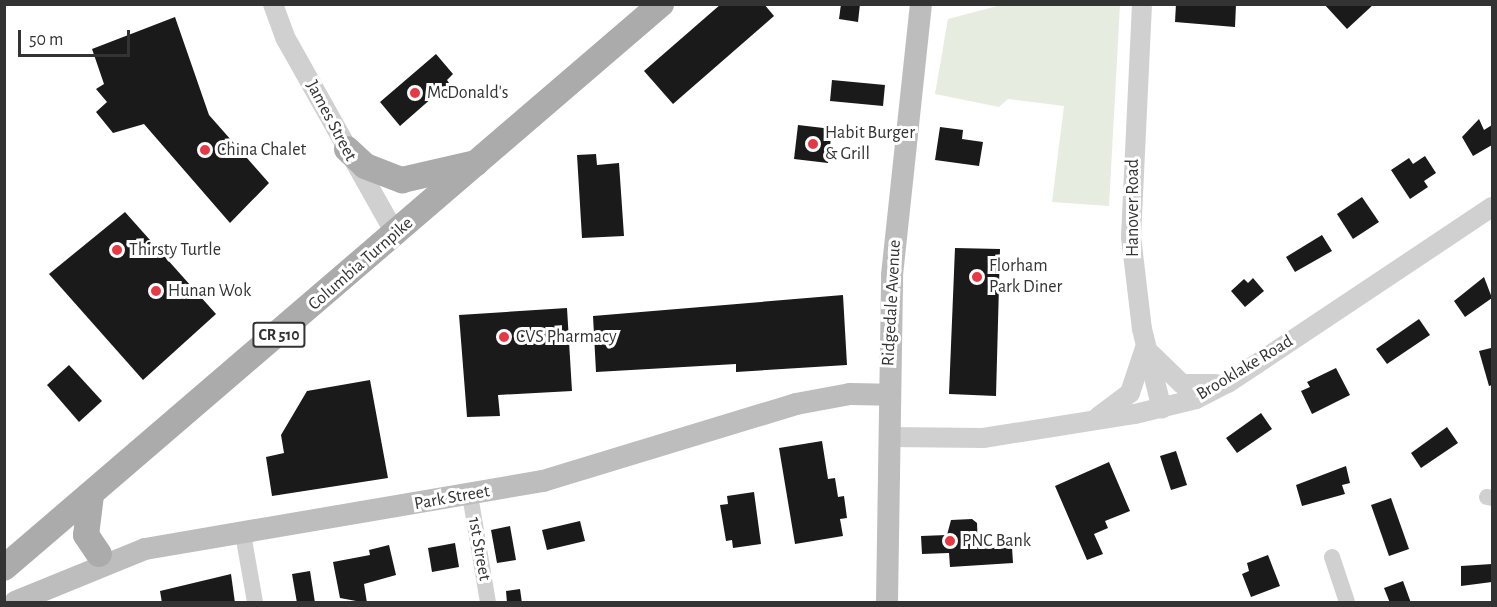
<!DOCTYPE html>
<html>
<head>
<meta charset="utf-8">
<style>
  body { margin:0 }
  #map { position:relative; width:1497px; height:607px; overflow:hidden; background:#fff; font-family:"Alegreya Sans",sans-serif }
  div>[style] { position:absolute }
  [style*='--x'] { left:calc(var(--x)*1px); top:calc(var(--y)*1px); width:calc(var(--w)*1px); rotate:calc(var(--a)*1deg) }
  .green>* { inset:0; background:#e6ecdf }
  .building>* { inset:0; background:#1a1a1a }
  .minor>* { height:16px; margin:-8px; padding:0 8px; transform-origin:8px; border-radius:8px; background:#d0d0d0 }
  .tertiary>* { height:20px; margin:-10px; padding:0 10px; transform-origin:10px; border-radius:10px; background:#d0d0d0 }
  .secondary>* { height:22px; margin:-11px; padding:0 11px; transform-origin:11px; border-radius:11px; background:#bdbdbd }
  .primary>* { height:26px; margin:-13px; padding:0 13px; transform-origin:13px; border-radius:13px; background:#ababab }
  .dots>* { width:16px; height:16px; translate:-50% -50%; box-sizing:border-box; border:3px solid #fff; border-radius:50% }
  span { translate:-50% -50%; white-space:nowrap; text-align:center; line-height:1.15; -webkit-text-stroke:6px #fff; paint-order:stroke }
  .shield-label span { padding:2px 4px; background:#fff; border:2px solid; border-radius:4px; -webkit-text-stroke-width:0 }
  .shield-label { font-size:16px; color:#333; font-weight:700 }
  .poi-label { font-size:18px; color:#333 }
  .left { translate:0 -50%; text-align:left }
  .street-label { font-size:18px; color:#333 }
  .frame { position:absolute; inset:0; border:6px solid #333; pointer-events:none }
  .scale { position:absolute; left:18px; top:30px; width:112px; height:27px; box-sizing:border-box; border:3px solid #333; border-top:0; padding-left:8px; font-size:18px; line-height:21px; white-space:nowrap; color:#333; -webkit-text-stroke:4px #fff; paint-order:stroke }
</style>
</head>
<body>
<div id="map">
  <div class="green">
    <i style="clip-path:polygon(1005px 4px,1120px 5px,1109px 206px,1052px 202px,1064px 106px,1008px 99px,999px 107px,935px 94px,948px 19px)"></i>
  </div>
  <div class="building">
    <i style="clip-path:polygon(721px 4px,764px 4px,774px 16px,673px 104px,644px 71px)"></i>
    <i style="clip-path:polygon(841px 4px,860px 4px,858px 22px,839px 19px)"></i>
    <i style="clip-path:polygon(1176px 4px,1236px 4px,1235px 27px,1175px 22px)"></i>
    <i style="clip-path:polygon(1324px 4px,1374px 4px,1347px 29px)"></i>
    <i style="clip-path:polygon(175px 17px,209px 115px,269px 183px,230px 223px,144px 124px,113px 133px,96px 112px,107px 102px,96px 89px,104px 84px,92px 49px)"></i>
    <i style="clip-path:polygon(436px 54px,453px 74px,447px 80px,449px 83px,400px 126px,380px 102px)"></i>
    <i style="clip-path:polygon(832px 80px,885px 85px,883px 106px,830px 101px)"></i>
    <i style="clip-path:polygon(1479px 119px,1484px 130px,1492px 125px,1492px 145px,1473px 156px,1462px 137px)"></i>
    <i style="clip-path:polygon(798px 125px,832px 129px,828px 163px,794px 159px)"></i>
    <i style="clip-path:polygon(940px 127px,963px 130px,962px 139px,983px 142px,979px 166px,935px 160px)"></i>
    <i style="clip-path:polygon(596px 154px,597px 165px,619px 163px,624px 236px,582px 238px,577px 155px)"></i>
    <i style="clip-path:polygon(1425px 156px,1436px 173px,1424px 181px,1428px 187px,1410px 199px,1391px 170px,1409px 158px,1413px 164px)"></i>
    <i style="clip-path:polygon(1362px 197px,1379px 222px,1353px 239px,1337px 214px)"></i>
    <i style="clip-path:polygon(125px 212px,216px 314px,143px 380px,49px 274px)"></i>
    <i style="clip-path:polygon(1322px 235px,1332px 251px,1295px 272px,1286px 257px)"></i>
    <i style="clip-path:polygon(955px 248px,1000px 249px,996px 396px,949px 394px)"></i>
    <i style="clip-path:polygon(1484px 277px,1492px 298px,1465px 317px,1454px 301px)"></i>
    <i style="clip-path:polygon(1253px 278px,1264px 291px,1245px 307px,1231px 291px,1244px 279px,1248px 283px)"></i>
    <i style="clip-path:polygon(843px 295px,847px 365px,736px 372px,736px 364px,596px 372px,593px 316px)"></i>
    <i style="clip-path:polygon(567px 308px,572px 391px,498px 395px,500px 416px,467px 417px,459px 315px)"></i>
    <i style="clip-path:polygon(1419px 319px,1430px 335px,1387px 364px,1376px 349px)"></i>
    <i style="clip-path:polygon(1491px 348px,1492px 385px,1489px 386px,1479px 351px)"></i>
    <i style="clip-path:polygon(69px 365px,102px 401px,79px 422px,47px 385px)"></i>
    <i style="clip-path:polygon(1336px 368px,1350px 395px,1312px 414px,1301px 391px,1310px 387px,1307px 382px)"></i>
    <i style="clip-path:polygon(370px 380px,388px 478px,272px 496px,266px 457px,284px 453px,281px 435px,307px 391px)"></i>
    <i style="clip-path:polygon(1261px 413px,1272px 429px,1237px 453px,1226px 438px)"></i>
    <i style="clip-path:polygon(1447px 427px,1458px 443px,1421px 468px,1411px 453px)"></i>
    <i style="clip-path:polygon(822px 441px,828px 479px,835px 478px,838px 497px,844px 496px,847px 518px,840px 519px,843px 536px,795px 544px,779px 448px)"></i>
    <i style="clip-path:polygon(1176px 451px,1187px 485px,1171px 490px,1160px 456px)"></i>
    <i style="clip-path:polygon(1109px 462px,1130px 511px,1105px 521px,1108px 528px,1094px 534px,1103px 554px,1087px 560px,1055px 486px)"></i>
    <i style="clip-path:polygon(1346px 466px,1350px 483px,1342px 485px,1345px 494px,1302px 506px,1296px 485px)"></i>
    <i style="clip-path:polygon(754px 492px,761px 544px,733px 548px,732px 540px,726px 541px,720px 505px,728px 504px,727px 496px)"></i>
    <i style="clip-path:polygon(1391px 498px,1409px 549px,1389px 556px,1371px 505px)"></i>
    <i style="clip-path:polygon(972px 519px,977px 523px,978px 548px,1012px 547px,1013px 563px,950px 567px,949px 553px,922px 554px,921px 536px,947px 535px,951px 520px)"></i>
    <i style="clip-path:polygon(580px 521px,585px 541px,547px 550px,542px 530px)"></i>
    <i style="clip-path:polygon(510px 526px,516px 560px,497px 563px,491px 530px)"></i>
    <i style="clip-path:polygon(455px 543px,459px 567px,432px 572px,428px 548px)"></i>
    <i style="clip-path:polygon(389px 545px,396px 575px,364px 584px,367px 603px,340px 598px,333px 562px,370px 555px,369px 550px)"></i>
    <i style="clip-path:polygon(1268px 555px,1280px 586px,1251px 597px,1242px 574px,1249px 571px,1247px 563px)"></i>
    <i style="clip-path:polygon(1492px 564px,1492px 582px,1461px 586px,1461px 566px)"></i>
    <i style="clip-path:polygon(310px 571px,315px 603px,297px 603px,292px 574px)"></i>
    <i style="clip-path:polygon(231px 574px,235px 603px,162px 603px,160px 591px)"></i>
    <i style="clip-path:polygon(1403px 581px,1411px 603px,1390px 603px,1384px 588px)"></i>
    <i style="clip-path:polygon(520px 589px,522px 603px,507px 603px,506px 591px)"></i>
  </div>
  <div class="minor">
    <i style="--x:470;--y:495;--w:109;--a:80.5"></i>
    <i style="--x:1487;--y:497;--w:5;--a:11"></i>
    <i style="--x:243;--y:534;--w:69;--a:80"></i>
    <i style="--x:1332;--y:557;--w:47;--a:71.6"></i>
  </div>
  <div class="tertiary">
    <i style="--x:273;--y:4;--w:37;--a:70"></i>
    <i style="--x:286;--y:39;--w:225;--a:60.7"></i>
    <i style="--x:1142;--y:4;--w:233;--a:92.7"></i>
    <i style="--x:1131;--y:237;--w:93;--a:83.2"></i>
    <i style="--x:1142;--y:329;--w:82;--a:76"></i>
    <i style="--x:1151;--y:354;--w:43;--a:44.1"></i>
    <i style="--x:1182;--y:384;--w:34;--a:0"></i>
    <i style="--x:1098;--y:417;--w:40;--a:-37"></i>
    <i style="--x:1130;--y:393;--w:47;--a:-71.6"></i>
    <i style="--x:889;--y:437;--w:94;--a:0.6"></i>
    <i style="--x:983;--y:438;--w:154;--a:-9"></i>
    <i style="--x:1135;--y:414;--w:63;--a:-13.8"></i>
    <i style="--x:1196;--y:399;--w:36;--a:-27"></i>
    <i style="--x:1228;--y:383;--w:317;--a:-33.7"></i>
  </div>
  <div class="secondary">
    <i style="--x:15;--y:602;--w:140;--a:-22.2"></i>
    <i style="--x:145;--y:549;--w:404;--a:-9.7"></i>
    <i style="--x:543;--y:481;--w:264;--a:-16.9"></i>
    <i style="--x:796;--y:404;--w:55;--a:-10.5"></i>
    <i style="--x:850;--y:394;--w:39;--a:1"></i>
    <i style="--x:887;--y:602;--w:327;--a:-89.1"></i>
    <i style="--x:892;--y:275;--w:273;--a:-83.9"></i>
  </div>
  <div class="primary">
    <i style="--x:347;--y:149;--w:25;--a:43"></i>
    <i style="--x:365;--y:166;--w:40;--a:21"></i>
    <i style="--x:402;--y:180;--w:76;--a:-12.9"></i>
    <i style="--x:91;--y:495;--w:40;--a:97.1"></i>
    <i style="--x:86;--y:535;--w:23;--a:56"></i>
    <i style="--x:4;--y:568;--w:866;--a:-40.64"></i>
  </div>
  <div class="dots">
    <i style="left:415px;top:93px;background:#e63946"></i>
    <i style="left:813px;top:144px;background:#e63946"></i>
    <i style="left:205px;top:150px;background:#e63946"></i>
    <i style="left:117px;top:250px;background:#e63946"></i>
    <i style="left:977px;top:277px;background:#e63946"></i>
    <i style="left:156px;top:291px;background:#e63946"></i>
    <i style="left:504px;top:337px;background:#e63946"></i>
    <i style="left:950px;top:541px;background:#e63946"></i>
  </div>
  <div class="shield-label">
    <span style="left:279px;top:335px">CR 510</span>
  </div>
  <div class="poi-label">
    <span class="left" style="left:427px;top:93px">McDonald's</span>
    <span class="left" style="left:825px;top:144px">Habit Burger<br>&amp; Grill</span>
    <span class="left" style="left:217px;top:150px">China Chalet</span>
    <span class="left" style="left:129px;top:250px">Thirsty Turtle</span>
    <span class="left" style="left:989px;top:277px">Florham<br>Park Diner</span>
    <span class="left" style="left:168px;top:291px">Hunan Wok</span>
    <span class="left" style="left:516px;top:337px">CVS Pharmacy</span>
    <span class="left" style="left:962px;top:541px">PNC Bank</span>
  </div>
  <div class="street-label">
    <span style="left:331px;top:121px;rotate:62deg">James Street</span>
    <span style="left:1133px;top:208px;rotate:-90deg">Hanover Road</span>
    <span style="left:361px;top:264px;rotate:-41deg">Columbia Turnpike</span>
    <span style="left:892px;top:303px;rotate:-87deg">Ridgedale Avenue</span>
    <span style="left:1245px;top:368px;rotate:-31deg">Brooklake Road</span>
    <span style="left:452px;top:498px;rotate:-10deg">Park Street</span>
    <span style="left:479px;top:549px;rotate:80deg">1st Street</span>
  </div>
  <div class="frame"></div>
  <div class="scale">50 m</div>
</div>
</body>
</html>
